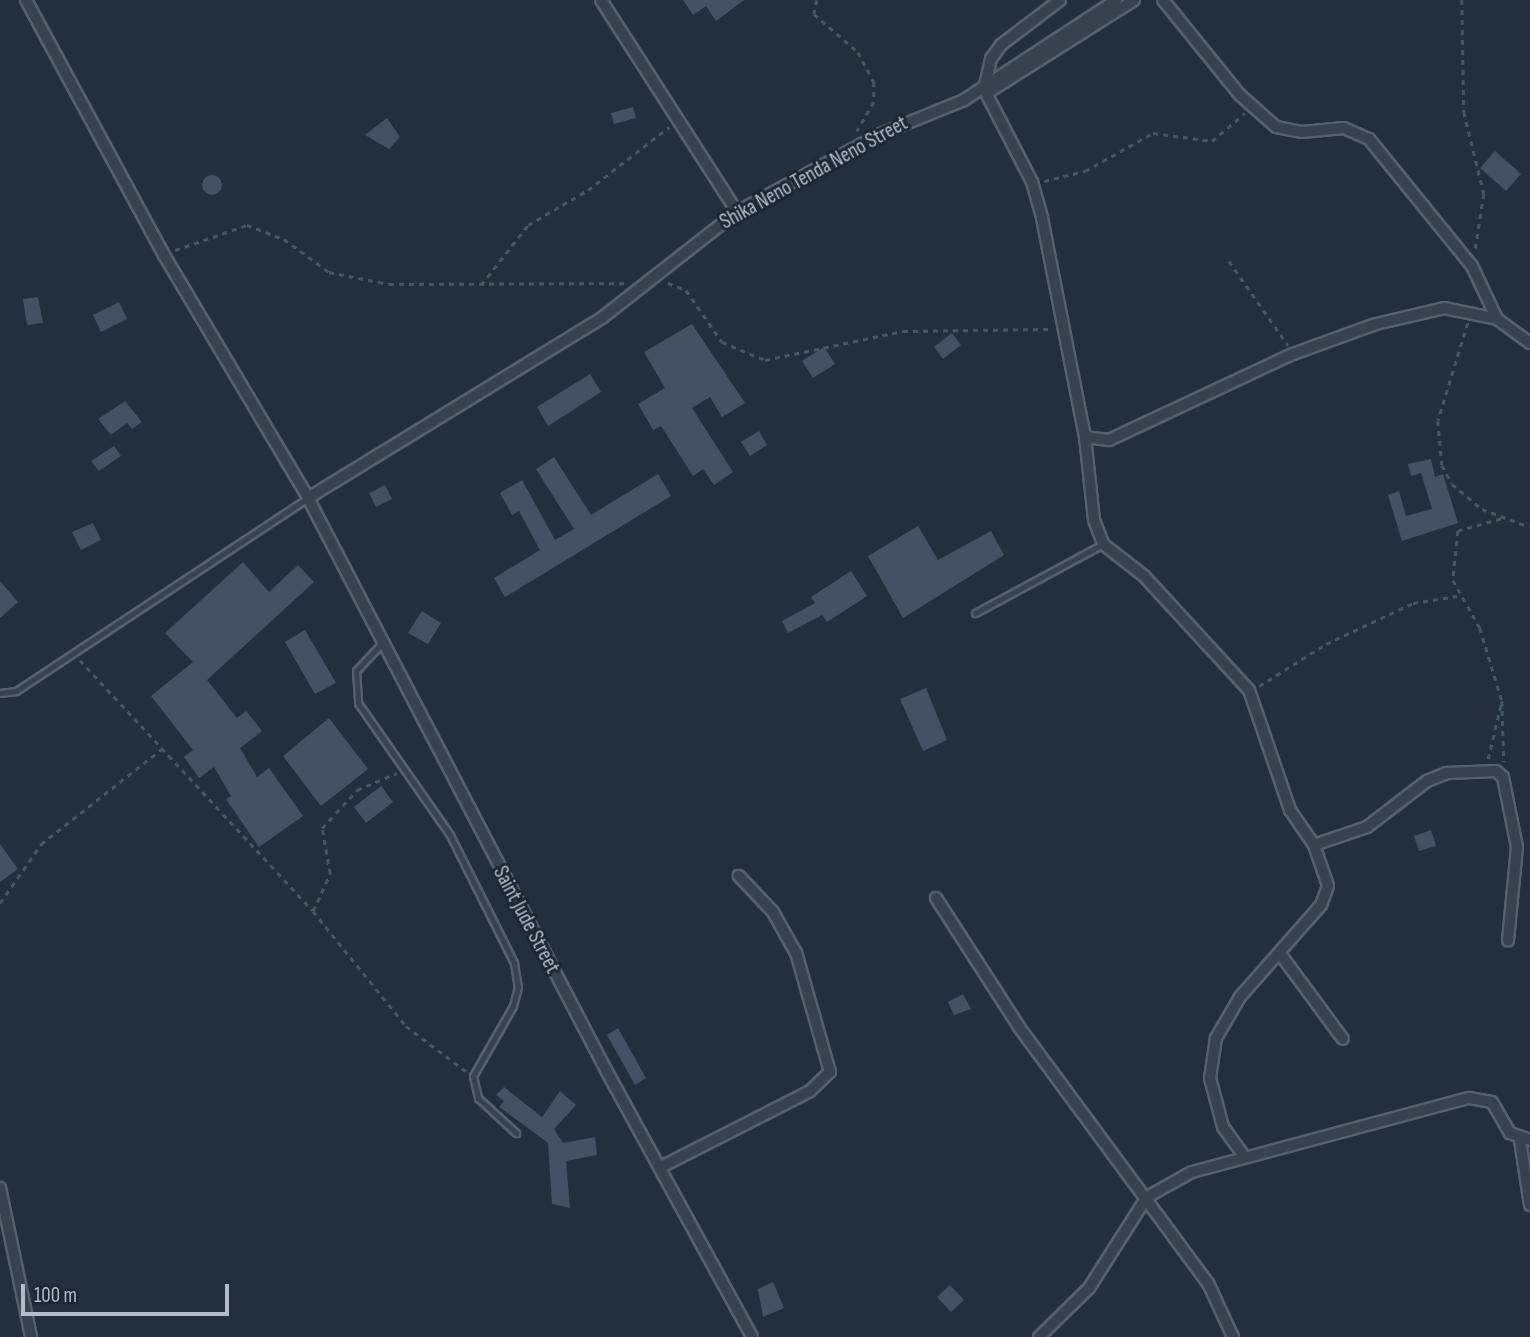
<!DOCTYPE html>
<html>
<head>
<meta charset="utf-8">
<style>
  body { margin:0 }
  #map { position:relative; width:1530px; height:1337px; overflow:hidden; background:#242f3e; font-family:"Sofia Sans Condensed",sans-serif }
  div>[style] { position:absolute }
  [style*='--x'] { left:calc(var(--x)*1px); top:calc(var(--y)*1px); width:calc(var(--w)*1px); rotate:calc(var(--a)*1deg) }
  .building>* { inset:0; background:#455162 }
  .round { border-radius:50% }
  .path>* { height:2.5px; margin-top:-1.25px; transform-origin:0; background:repeating-linear-gradient(90deg,#44595c 0 5px,transparent 0 10px) }
  .roads { filter:drop-shadow(2px 0 #565f6c) drop-shadow(-2px 0 #565f6c) drop-shadow(0 2px #565f6c) drop-shadow(0 -2px #565f6c) }
  .lane>* { height:5px; margin:-2.5px; padding:0 2.5px; transform-origin:2.5px; border-radius:2.5px; background:#38414e }
  .street>* { height:10px; margin:-5px; padding:0 5px; transform-origin:5px; border-radius:5px; background:#38414e }
  span { translate:-50% -50%; white-space:nowrap; text-align:center; line-height:1.15; -webkit-text-stroke:6px #1d2633; paint-order:stroke }
  .street-label { font-size:21px; color:#b4bcc9 }
  .scale { position:absolute; left:21px; top:1284px; width:208px; height:32px; box-sizing:border-box; border:4px solid #b4bcc9; border-top:0; padding-left:9px; font-size:21px; line-height:24px; white-space:nowrap; color:#b4bcc9; -webkit-text-stroke:5px #1d2633; paint-order:stroke }
</style>
</head>
<body>
<div id="map">
  <div class="building">
    <i style="clip-path:polygon(683px 0,744px 0,716px 21px,706px 6px,693px 15px)"></i>
    <i style="clip-path:polygon(633px 107px,636px 118px,614px 124px,611px 113px)"></i>
    <i style="clip-path:polygon(387px 118px,400px 137px,389px 149px,365px 135px)"></i>
    <i style="clip-path:polygon(1495px 151px,1521px 174px,1506px 191px,1480px 168px)"></i>
    <i class="round" style="left:202px;top:175px;width:20px;height:20px"></i>
    <i style="clip-path:polygon(38px 297px,43px 323px,27px 325px,23px 299px)"></i>
    <i style="clip-path:polygon(119px 302px,127px 319px,101px 332px,93px 315px)"></i>
    <i style="clip-path:polygon(692px 324px,745px 403px,722px 417px,710px 397px,692px 408px,733px 472px,714px 485px,703px 469px,693px 476px,661px 426px,653px 430px,638px 404px,665px 388px,644px 352px)"></i>
    <i style="clip-path:polygon(952px 333px,961px 345px,943px 359px,934px 347px)"></i>
    <i style="clip-path:polygon(824px 347px,835px 364px,813px 378px,802px 361px)"></i>
    <i style="clip-path:polygon(590px 374px,601px 392px,548px 426px,537px 407px)"></i>
    <i style="clip-path:polygon(125px 401px,142px 422px,132px 429px,127px 423px,111px 435px,98px 419px)"></i>
    <i style="clip-path:polygon(759px 431px,767px 445px,750px 456px,741px 442px)"></i>
    <i style="clip-path:polygon(114px 446px,121px 456px,99px 471px,91px 461px)"></i>
    <i style="clip-path:polygon(554px 457px,591px 515px,658px 474px,671px 496px,505px 597px,494px 578px,540px 550px,519px 511px,512px 515px,500px 493px,522px 480px,555px 540px,574px 529px,536px 469px)"></i>
    <i style="clip-path:polygon(1431px 459px,1435px 477px,1443px 474px,1458px 523px,1402px 541px,1388px 495px,1399px 491px,1406px 516px,1432px 509px,1421px 473px,1411px 476px,1408px 464px)"></i>
    <i style="clip-path:polygon(385px 485px,392px 499px,376px 507px,369px 493px)"></i>
    <i style="clip-path:polygon(93px 523px,101px 540px,81px 550px,72px 532px)"></i>
    <i style="clip-path:polygon(918px 526px,938px 560px,991px 531px,1004px 555px,903px 618px,868px 556px)"></i>
    <i style="clip-path:polygon(243px 562px,269px 592px,298px 565px,314px 582px,207px 680px,237px 718px,246px 711px,262px 731px,240px 748px,257px 777px,269px 768px,303px 816px,259px 847px,226px 799px,231px 796px,214px 767px,199px 778px,184px 757px,193px 750px,151px 696px,193px 662px,165px 633px)"></i>
    <i style="clip-path:polygon(851px 571px,867px 596px,827px 622px,822px 615px,788px 633px,782px 621px,815px 603px,811px 597px)"></i>
    <i style="clip-path:polygon(0 581px,18px 602px,0 618px)"></i>
    <i style="clip-path:polygon(422px 611px,441px 623px,428px 644px,408px 633px)"></i>
    <i style="clip-path:polygon(305px 630px,336px 683px,315px 694px,285px 642px)"></i>
    <i style="clip-path:polygon(926px 688px,947px 740px,923px 751px,900px 699px)"></i>
    <i style="clip-path:polygon(329px 718px,368px 769px,321px 806px,283px 756px)"></i>
    <i style="clip-path:polygon(381px 786px,393px 802px,366px 823px,354px 807px)"></i>
    <i style="clip-path:polygon(1431px 830px,1436px 846px,1419px 851px,1414px 836px)"></i>
    <i style="clip-path:polygon(0 844px,18px 869px,0 882px)"></i>
    <i style="clip-path:polygon(963px 994px,971px 1009px,954px 1015px,948px 1002px)"></i>
    <i style="clip-path:polygon(618px 1028px,646px 1078px,635px 1085px,607px 1035px)"></i>
    <i style="clip-path:polygon(504px 1087px,542px 1117px,560px 1091px,576px 1105px,554px 1129px,563px 1143px,595px 1137px,597px 1155px,566px 1161px,570px 1208px,552px 1204px,548px 1143px,499px 1107px,504px 1101px,496px 1095px)"></i>
    <i style="clip-path:polygon(773px 1282px,784px 1308px,763px 1317px,758px 1289px)"></i>
    <i style="clip-path:polygon(950px 1285px,964px 1300px,951px 1312px,937px 1297px)"></i>
  </div>
  <div class="path">
    <i style="--x:817;--y:0;--w:14;--a:102"></i>
    <i style="--x:814;--y:14;--w:58;--a:40.8"></i>
    <i style="--x:858;--y:52;--w:34;--a:62"></i>
    <i style="--x:874;--y:82;--w:20;--a:90"></i>
    <i style="--x:874;--y:102;--w:34;--a:120"></i>
    <i style="--x:1462;--y:0;--w:112;--a:89"></i>
    <i style="--x:1464;--y:112;--w:84;--a:76.3"></i>
    <i style="--x:1484;--y:194;--w:59;--a:98.8"></i>
    <i style="--x:1044;--y:181;--w:42;--a:-13.7"></i>
    <i style="--x:1085;--y:171;--w:78;--a:-29.2"></i>
    <i style="--x:1153;--y:133;--w:60;--a:7.7"></i>
    <i style="--x:1212;--y:141;--w:43;--a:-40.3"></i>
    <i style="--x:175;--y:250;--w:76;--a:-19.1"></i>
    <i style="--x:247;--y:225;--w:40;--a:21"></i>
    <i style="--x:284;--y:239;--w:56;--a:36.3"></i>
    <i style="--x:329;--y:272;--w:61;--a:11.3"></i>
    <i style="--x:389;--y:284;--w:237;--a:-0.2"></i>
    <i style="--x:1229;--y:261;--w:103;--a:54.9"></i>
    <i style="--x:668;--y:283;--w:19;--a:21"></i>
    <i style="--x:686;--y:290;--w:63;--a:55.3"></i>
    <i style="--x:722;--y:342;--w:47;--a:22.7"></i>
    <i style="--x:765;--y:360;--w:141;--a:-11.9"></i>
    <i style="--x:903;--y:331;--w:150;--a:-0.8"></i>
    <i style="--x:481;--y:285;--w:76;--a:-51.9"></i>
    <i style="--x:528;--y:225;--w:69;--a:-30.3"></i>
    <i style="--x:588;--y:190;--w:103;--a:-37.9"></i>
    <i style="--x:1468;--y:323;--w:102;--a:107"></i>
    <i style="--x:1438;--y:421;--w:44;--a:84.8"></i>
    <i style="--x:1442;--y:465;--w:21;--a:62"></i>
    <i style="--x:1452;--y:484;--w:39;--a:40"></i>
    <i style="--x:1482;--y:509;--w:51;--a:20.6"></i>
    <i style="--x:1501;--y:519;--w:45;--a:164.4"></i>
    <i style="--x:1458;--y:531;--w:49;--a:95.8"></i>
    <i style="--x:1453;--y:580;--w:55;--a:60.6"></i>
    <i style="--x:1480;--y:628;--w:76;--a:73.2"></i>
    <i style="--x:1502;--y:701;--w:61;--a:88.1"></i>
    <i style="--x:80;--y:660;--w:342;--a:47.1"></i>
    <i style="--x:313;--y:911;--w:148;--a:51"></i>
    <i style="--x:406;--y:1026;--w:76;--a:37"></i>
    <i style="--x:1259;--y:686;--w:79;--a:-32.1"></i>
    <i style="--x:1326;--y:644;--w:96;--a:-25.2"></i>
    <i style="--x:1413;--y:603;--w:45;--a:-9"></i>
    <i style="--x:1488;--y:759;--w:57;--a:-76.7"></i>
    <i style="--x:0;--y:903;--w:72;--a:-55.2"></i>
    <i style="--x:41;--y:844;--w:155;--a:-38.2"></i>
    <i style="--x:313;--y:911;--w:41;--a:-65.3"></i>
    <i style="--x:330;--y:874;--w:47;--a:-99.9"></i>
    <i style="--x:322;--y:828;--w:52;--a:-47.4"></i>
    <i style="--x:357;--y:790;--w:43;--a:-23"></i>
  </div>
  <div class="roads">
    <div class="lane">
      <i style="--x:975;--y:613;--w:145;--a:-28.3"></i>
      <i style="--x:382;--y:643;--w:38;--a:133"></i>
      <i style="--x:356;--y:671;--w:32;--a:86"></i>
      <i style="--x:358;--y:703;--w:161;--a:55.1"></i>
      <i style="--x:450;--y:835;--w:143;--a:63.4"></i>
      <i style="--x:514;--y:963;--w:24;--a:81"></i>
      <i style="--x:518;--y:987;--w:20;--a:105"></i>
      <i style="--x:513;--y:1006;--w:81;--a:119.7"></i>
      <i style="--x:473;--y:1076;--w:23;--a:77"></i>
      <i style="--x:478;--y:1098;--w:52;--a:42.6"></i>
      <i style="--x:0;--y:693;--w:16;--a:-7"></i>
      <i style="--x:16;--y:691;--w:350;--a:-33.5"></i>
    </div>
    <div class="street">
      <i style="--x:26;--y:0;--w:290;--a:61.6"></i>
      <i style="--x:164;--y:255;--w:282;--a:59.3"></i>
      <i style="--x:308;--y:498;--w:645;--a:62.48"></i>
      <i style="--x:606;--y:1070;--w:304;--a:61.3"></i>
      <i style="--x:601;--y:0;--w:252;--a:57.3"></i>
      <i style="--x:1060;--y:0;--w:74;--a:142.7"></i>
      <i style="--x:1001;--y:45;--w:17;--a:126"></i>
      <i style="--x:991;--y:59;--w:31;--a:103"></i>
      <i style="--x:984;--y:89;--w:105;--a:62.7"></i>
      <i style="--x:1032;--y:182;--w:37;--a:74"></i>
      <i style="--x:1042;--y:218;--w:223;--a:78.9"></i>
      <i style="--x:1085;--y:437;--w:83;--a:83.8"></i>
      <i style="--x:1094;--y:520;--w:26;--a:69"></i>
      <i style="--x:1103;--y:544;--w:52;--a:38"></i>
      <i style="--x:1144;--y:576;--w:155;--a:47.4"></i>
      <i style="--x:1249;--y:690;--w:127;--a:71.1"></i>
      <i style="--x:1290;--y:810;--w:42;--a:55.6"></i>
      <i style="--x:1314;--y:845;--w:43;--a:71.1"></i>
      <i style="--x:1328;--y:886;--w:20;--a:110"></i>
      <i style="--x:1321;--y:905;--w:123;--a:131.4"></i>
      <i style="--x:1240;--y:997;--w:48;--a:120.3"></i>
      <i style="--x:1216;--y:1038;--w:40;--a:98.5"></i>
      <i style="--x:1210;--y:1078;--w:51;--a:75.1"></i>
      <i style="--x:1223;--y:1127;--w:37;--a:54"></i>
      <i style="--x:1163;--y:0;--w:122;--a:51"></i>
      <i style="--x:1240;--y:95;--w:48;--a:41.6"></i>
      <i style="--x:1276;--y:127;--w:26;--a:11"></i>
      <i style="--x:1302;--y:132;--w:42;--a:-5.4"></i>
      <i style="--x:1344;--y:128;--w:27;--a:24"></i>
      <i style="--x:1369;--y:139;--w:164;--a:51"></i>
      <i style="--x:1472;--y:266;--w:59;--a:64.7"></i>
      <i style="--x:1497;--y:319;--w:41;--a:36"></i>
      <i style="--x:987;--y:93;--w:174;--a:-32.3"></i>
      <i style="--x:1085;--y:437;--w:24;--a:7"></i>
      <i style="--x:1109;--y:440;--w:203;--a:-25.1"></i>
      <i style="--x:1293;--y:354;--w:88;--a:-19.9"></i>
      <i style="--x:1376;--y:324;--w:70;--a:-13.2"></i>
      <i style="--x:1444;--y:308;--w:54;--a:11.7"></i>
      <i style="--x:308;--y:498;--w:346;--a:-31.5"></i>
      <i style="--x:603;--y:317;--w:170;--a:-38.1"></i>
      <i style="--x:737;--y:212;--w:161;--a:-28.6"></i>
      <i style="--x:878;--y:135;--w:93;--a:-22.1"></i>
      <i style="--x:964;--y:100;--w:182;--a:-33.3"></i>
      <i style="--x:1314;--y:845;--w:56;--a:-18.8"></i>
      <i style="--x:1367;--y:827;--w:76;--a:-37.5"></i>
      <i style="--x:1427;--y:781;--w:22;--a:-22"></i>
      <i style="--x:1447;--y:773;--w:49;--a:-2.3"></i>
      <i style="--x:1496;--y:771;--w:9;--a:41"></i>
      <i style="--x:1503;--y:777;--w:71;--a:78.7"></i>
      <i style="--x:1517;--y:847;--w:94;--a:95.5"></i>
      <i style="--x:936;--y:898;--w:153;--a:57.2"></i>
      <i style="--x:1019;--y:1027;--w:318;--a:53.6"></i>
      <i style="--x:1208;--y:1283;--w:60;--a:65.2"></i>
      <i style="--x:1281;--y:955;--w:104;--a:53.6"></i>
      <i style="--x:1520;--y:1140;--w:66;--a:81.3"></i>
      <i style="--x:661;--y:1167;--w:167;--a:-27"></i>
      <i style="--x:810;--y:1091;--w:28;--a:-44"></i>
      <i style="--x:830;--y:1072;--w:124;--a:-105.9"></i>
      <i style="--x:796;--y:953;--w:47;--a:-119.3"></i>
      <i style="--x:773;--y:912;--w:50;--a:-133.4"></i>
      <i style="--x:0;--y:1188;--w:152;--a:78.2"></i>
      <i style="--x:1039;--y:1337;--w:70;--a:-44.4"></i>
      <i style="--x:1089;--y:1288;--w:108;--a:-57.5"></i>
      <i style="--x:1147;--y:1197;--w:51;--a:-29.1"></i>
      <i style="--x:1192;--y:1172;--w:287;--a:-15"></i>
      <i style="--x:1469;--y:1098;--w:23;--a:10"></i>
      <i style="--x:1492;--y:1102;--w:36;--a:60"></i>
      <i style="--x:1510;--y:1133;--w:21;--a:19"></i>
    </div>
  </div>
  <div class="street-label">
    <span style="left:814px;top:173px;rotate:-29deg">Shika Neno Tenda Neno Street</span>
    <span style="left:526px;top:920px;rotate:62deg">Saint Jude Street</span>
  </div>
  <div class="scale">100 m</div>
</div>
</body>
</html>
